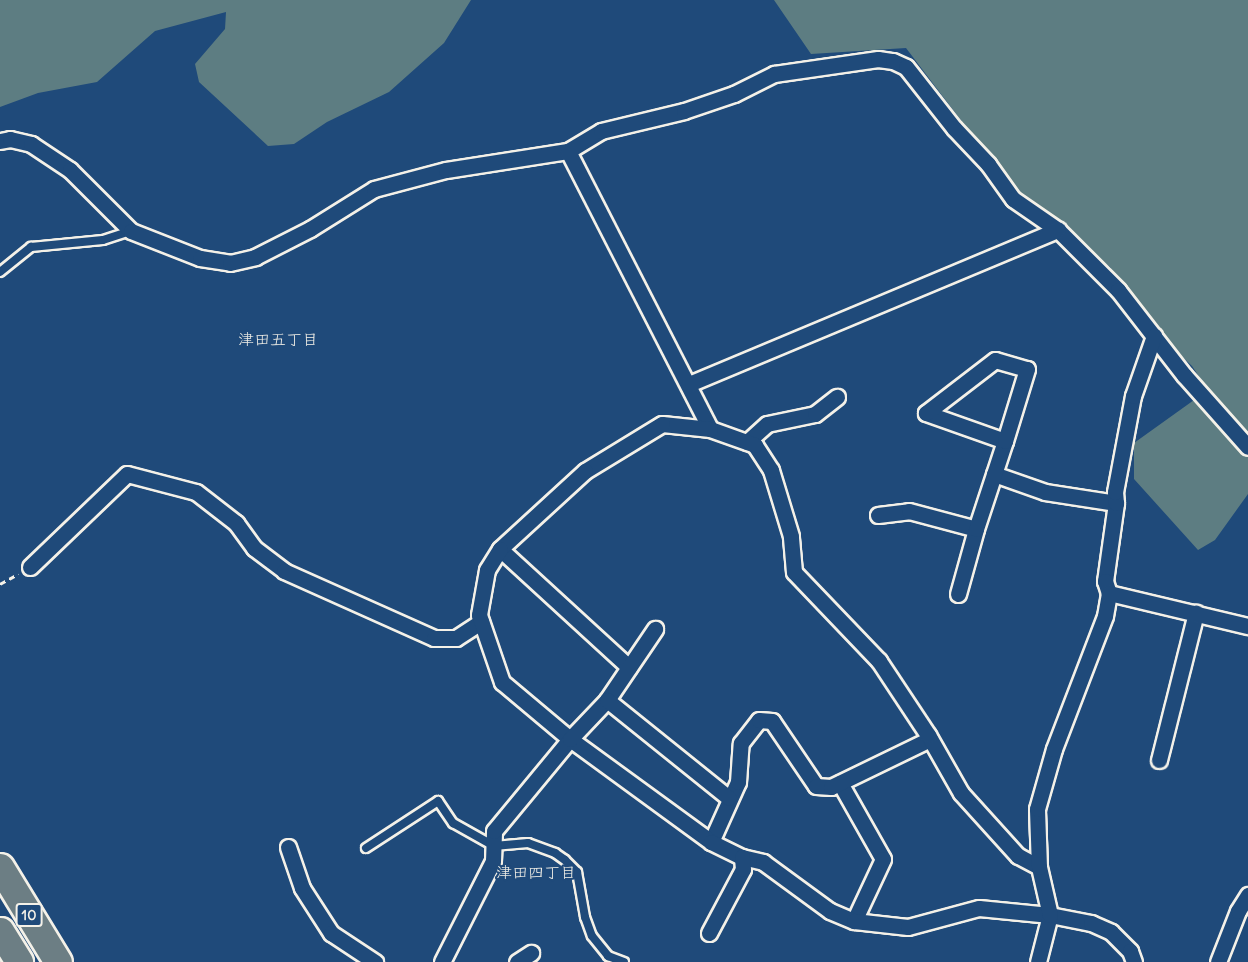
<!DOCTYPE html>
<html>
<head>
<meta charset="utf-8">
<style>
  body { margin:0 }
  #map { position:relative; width:1248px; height:962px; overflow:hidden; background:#1f4a7a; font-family:Delius,"Klee One",sans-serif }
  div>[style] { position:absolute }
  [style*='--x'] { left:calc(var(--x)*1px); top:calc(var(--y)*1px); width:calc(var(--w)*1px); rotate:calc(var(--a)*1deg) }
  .green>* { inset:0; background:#5d7d82 }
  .path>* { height:3px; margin-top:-1.5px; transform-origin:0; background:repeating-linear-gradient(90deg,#f4f1e8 0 6px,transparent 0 10.5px) }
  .roads { filter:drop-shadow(2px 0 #f4f1e8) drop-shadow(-2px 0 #f4f1e8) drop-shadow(0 2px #f4f1e8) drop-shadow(0 -2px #f4f1e8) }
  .lane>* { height:8px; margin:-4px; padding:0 4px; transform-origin:4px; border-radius:4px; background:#1f4a7a }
  .street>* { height:15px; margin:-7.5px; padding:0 7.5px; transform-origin:7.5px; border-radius:7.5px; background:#1f4a7a }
  .highway>* { height:27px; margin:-13.5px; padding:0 13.5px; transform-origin:13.5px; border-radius:13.5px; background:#6c7e84 }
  span { translate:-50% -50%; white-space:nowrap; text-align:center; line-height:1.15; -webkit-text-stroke:4.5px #1f4a7a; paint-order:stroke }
  .shield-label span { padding:2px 4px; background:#1f4a7a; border:2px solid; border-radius:4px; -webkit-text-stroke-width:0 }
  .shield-label { font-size:14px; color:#f4f1e8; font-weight:700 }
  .neighbourhood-label { font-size:16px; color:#f4f1e8 }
</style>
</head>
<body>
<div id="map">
  <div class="green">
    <i style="clip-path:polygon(0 0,471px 0,444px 43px,389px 92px,327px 122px,294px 144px,268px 146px,199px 82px,195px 64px,225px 29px,226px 12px,155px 31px,97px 82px,38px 93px,0 107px)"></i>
    <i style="clip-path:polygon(774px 0,1248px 0,1248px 494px,1215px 540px,1198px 550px,1134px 479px,1134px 443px,1208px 390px,1192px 366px,1154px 330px,1126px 296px,1110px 267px,1017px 194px,906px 48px,811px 54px)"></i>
  </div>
  <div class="path">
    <i style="--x:0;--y:584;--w:21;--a:-29"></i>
  </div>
  <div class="roads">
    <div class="lane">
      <i style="--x:0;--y:272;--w:40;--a:-39"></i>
      <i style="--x:31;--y:247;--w:72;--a:-5.6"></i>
      <i style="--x:103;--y:240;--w:29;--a:-18"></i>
      <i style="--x:366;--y:848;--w:86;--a:-33.1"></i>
      <i style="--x:438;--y:801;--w:27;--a:56"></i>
      <i style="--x:453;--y:823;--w:47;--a:29.3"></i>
      <i style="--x:494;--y:846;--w:34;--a:-5"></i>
      <i style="--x:528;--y:843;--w:29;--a:20"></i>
      <i style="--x:555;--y:853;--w:12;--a:35"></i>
      <i style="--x:565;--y:860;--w:17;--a:45"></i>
      <i style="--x:577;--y:872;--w:46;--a:79.9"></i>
      <i style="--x:585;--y:917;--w:20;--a:70"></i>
      <i style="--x:592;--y:936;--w:26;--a:51"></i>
      <i style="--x:608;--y:956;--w:17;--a:21"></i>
    </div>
    <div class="street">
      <i style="--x:0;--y:141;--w:10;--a:-11"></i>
      <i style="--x:10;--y:139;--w:22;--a:13"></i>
      <i style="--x:31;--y:144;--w:47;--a:33.7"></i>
      <i style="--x:70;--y:170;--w:86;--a:45"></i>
      <i style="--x:131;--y:231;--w:74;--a:21.4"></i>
      <i style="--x:200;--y:258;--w:30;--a:9"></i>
      <i style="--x:230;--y:263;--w:26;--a:-13"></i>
      <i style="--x:255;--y:257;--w:62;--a:-27"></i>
      <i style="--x:310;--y:229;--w:75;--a:-32"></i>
      <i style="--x:374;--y:189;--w:74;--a:-14.8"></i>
      <i style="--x:446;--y:170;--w:123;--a:-8.9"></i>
      <i style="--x:568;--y:151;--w:39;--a:-31"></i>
      <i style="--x:601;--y:131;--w:85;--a:-13.5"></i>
      <i style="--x:684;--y:111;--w:53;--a:-18.8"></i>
      <i style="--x:734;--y:94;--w:45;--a:-26.6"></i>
      <i style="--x:774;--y:74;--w:105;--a:-8.2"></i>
      <i style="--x:878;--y:59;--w:15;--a:8"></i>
      <i style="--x:893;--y:61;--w:14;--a:25"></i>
      <i style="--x:906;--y:67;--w:78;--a:51.8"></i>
      <i style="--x:954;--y:128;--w:50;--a:46.6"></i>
      <i style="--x:988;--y:164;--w:43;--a:54.5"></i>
      <i style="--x:1013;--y:199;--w:55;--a:34.6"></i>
      <i style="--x:1058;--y:230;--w:85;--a:45"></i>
      <i style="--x:1118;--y:290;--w:108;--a:52.2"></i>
      <i style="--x:1184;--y:375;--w:96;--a:48.4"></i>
      <i style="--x:568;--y:151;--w:312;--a:62.9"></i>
      <i style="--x:689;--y:384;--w:400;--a:-22.7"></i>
      <i style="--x:747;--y:442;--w:27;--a:-42"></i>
      <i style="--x:767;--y:424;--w:49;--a:-11.8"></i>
      <i style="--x:815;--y:414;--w:28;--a:-38"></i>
      <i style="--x:994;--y:474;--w:54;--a:19.4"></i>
      <i style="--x:1045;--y:492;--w:72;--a:8.8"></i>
      <i style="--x:1116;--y:503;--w:79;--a:98"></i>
      <i style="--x:1105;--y:581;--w:13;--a:72"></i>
      <i style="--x:1116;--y:503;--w:11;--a:-95"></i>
      <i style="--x:1115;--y:492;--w:98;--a:-79.4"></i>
      <i style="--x:1133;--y:396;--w:64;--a:-70.7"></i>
      <i style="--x:878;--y:515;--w:31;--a:-7"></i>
      <i style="--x:909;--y:511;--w:69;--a:15"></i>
      <i style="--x:500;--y:549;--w:175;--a:42.5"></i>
      <i style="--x:30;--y:567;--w:134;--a:-43.8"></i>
      <i style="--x:127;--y:474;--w:71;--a:14.6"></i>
      <i style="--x:196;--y:492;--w:51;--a:37.8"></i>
      <i style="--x:236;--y:523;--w:31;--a:54"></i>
      <i style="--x:254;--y:548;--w:38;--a:37"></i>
      <i style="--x:284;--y:571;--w:164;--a:24.1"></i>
      <i style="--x:434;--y:638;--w:22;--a:0"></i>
      <i style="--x:456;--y:638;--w:30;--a:-33"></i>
      <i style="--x:958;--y:594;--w:67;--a:-74.5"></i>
      <i style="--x:976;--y:529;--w:93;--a:-71.8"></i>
      <i style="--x:1005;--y:441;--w:84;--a:-160.5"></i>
      <i style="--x:926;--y:413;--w:87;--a:-37.5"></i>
      <i style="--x:995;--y:360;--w:33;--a:16"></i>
      <i style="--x:1027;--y:369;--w:75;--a:107"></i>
      <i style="--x:607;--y:700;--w:86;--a:-55.9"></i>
      <i style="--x:1159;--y:760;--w:152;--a:-75.9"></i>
      <i style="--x:840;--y:783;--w:87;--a:60.5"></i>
      <i style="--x:883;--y:859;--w:68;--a:115.1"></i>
      <i style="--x:711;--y:842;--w:66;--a:-65.8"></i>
      <i style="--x:738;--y:782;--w:39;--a:-86"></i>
      <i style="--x:741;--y:743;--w:29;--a:-52"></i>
      <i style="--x:759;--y:720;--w:13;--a:4"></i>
      <i style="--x:772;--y:721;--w:78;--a:55.9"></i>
      <i style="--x:816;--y:786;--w:15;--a:4"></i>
      <i style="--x:831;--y:787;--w:110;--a:-25.9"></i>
      <i style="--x:288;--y:847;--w:43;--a:71.1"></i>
      <i style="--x:302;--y:888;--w:54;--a:57.2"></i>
      <i style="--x:331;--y:933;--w:53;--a:33.4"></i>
      <i style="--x:1039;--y:867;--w:24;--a:-152"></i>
      <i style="--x:1018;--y:856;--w:85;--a:-132.1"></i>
      <i style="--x:961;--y:793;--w:67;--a:-119.6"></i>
      <i style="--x:928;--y:735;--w:89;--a:-123.5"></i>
      <i style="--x:879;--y:661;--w:123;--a:-133.7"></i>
      <i style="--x:794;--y:572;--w:36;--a:-95"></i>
      <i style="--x:791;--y:536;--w:69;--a:-106.9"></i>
      <i style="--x:771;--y:470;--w:30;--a:-123"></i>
      <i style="--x:755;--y:445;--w:48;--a:-160.4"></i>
      <i style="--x:710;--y:429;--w:48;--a:-174.1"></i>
      <i style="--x:662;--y:424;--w:90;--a:148.6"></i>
      <i style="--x:585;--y:471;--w:115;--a:137.5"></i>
      <i style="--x:500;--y:549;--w:25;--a:122"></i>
      <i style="--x:487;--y:570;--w:46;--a:100.1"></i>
      <i style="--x:479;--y:615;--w:71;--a:71.1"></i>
      <i style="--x:502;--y:682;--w:89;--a:40"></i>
      <i style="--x:570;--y:739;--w:175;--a:36.1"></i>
      <i style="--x:711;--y:842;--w:34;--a:26"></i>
      <i style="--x:742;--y:857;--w:22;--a:13"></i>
      <i style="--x:763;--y:862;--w:83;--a:36.2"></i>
      <i style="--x:830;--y:911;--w:26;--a:23"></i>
      <i style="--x:854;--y:921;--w:54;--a:6.3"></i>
      <i style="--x:908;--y:927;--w:73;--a:-15"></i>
      <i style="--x:979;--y:908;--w:71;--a:5.6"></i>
      <i style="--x:1050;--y:915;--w:42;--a:11"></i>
      <i style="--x:1091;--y:923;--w:22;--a:24"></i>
      <i style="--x:1111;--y:932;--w:27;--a:45"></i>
      <i style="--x:1130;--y:951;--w:12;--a:70"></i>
      <i style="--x:709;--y:933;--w:72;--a:-62"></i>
      <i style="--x:743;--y:869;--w:12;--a:-95"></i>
      <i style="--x:442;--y:962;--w:113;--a:-63.2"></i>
      <i style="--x:493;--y:861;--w:30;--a:-88"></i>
      <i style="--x:494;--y:831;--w:119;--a:-50.4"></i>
      <i style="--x:570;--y:739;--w:54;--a:-46.5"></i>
      <i style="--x:607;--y:700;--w:156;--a:38.8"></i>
      <i style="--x:517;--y:962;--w:17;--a:-33"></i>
      <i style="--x:1038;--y:962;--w:49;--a:-75.7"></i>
      <i style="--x:1050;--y:915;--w:49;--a:-102.9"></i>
      <i style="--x:1039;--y:867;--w:58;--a:-92"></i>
      <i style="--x:1037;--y:809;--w:62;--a:-74.2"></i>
      <i style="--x:1054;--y:749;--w:142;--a:-69"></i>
      <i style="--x:1105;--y:616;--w:23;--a:-80"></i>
      <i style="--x:1109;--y:593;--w:143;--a:13.4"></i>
      <i style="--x:1218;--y:962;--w:55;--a:-68.6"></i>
      <i style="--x:1238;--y:911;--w:19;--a:-58"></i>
    </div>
    <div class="highway">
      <i style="--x:0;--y:867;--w:111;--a:58.6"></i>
      <i style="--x:0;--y:931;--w:36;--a:58"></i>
    </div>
  </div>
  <div class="shield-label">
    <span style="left:29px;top:915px">10</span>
  </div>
  <div class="neighbourhood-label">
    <span style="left:278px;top:339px">津田五丁目</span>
    <span style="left:536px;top:872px">津田四丁目</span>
  </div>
</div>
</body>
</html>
